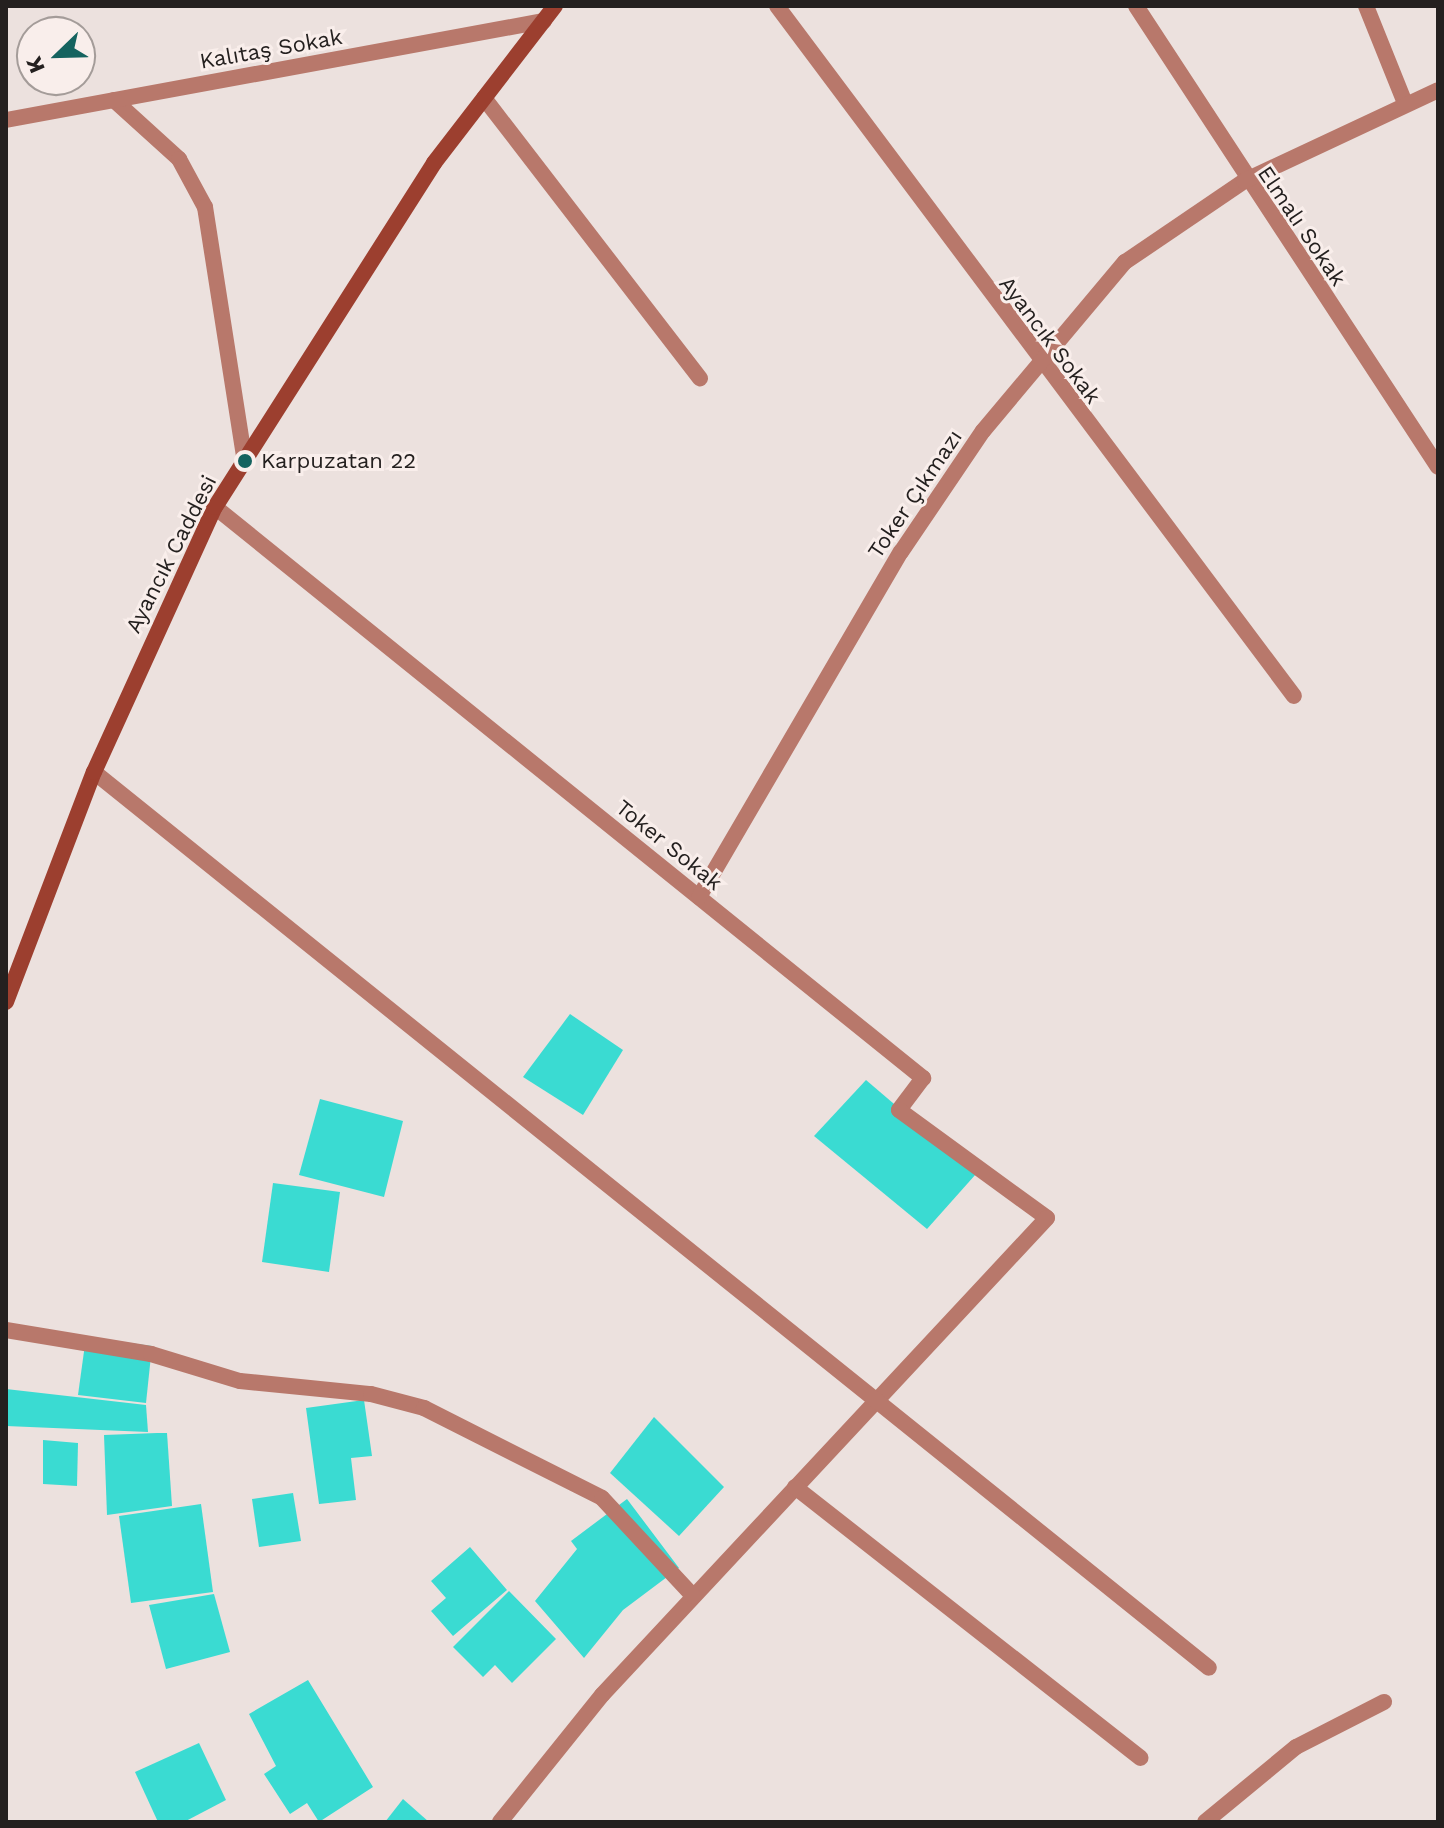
<!DOCTYPE html>
<html>
<head>
<meta charset="utf-8">
<style>
  body { margin:0 }
  #map { position:relative; width:1444px; height:1828px; overflow:hidden; background:#ece1de; font-family:"Work Sans",sans-serif }
  div>[style] { position:absolute }
  [style*='--x'] { left:calc(var(--x)*1px); top:calc(var(--y)*1px); width:calc(var(--w)*1px); rotate:calc(var(--a)*1deg) }
  .building>* { inset:0; background:#3adbd2 }
  .street>* { height:16px; margin:-8px; padding:0 8px; transform-origin:8px; border-radius:8px; background:#b8786b }
  .secondary>* { height:16px; margin:-8px; padding:0 8px; transform-origin:8px; border-radius:8px; background:#9c3f2f }
  .dots>* { width:22px; height:22px; translate:-50% -50%; box-sizing:border-box; border:4px solid #f9eeeb; border-radius:50% }
  span { translate:-50% -50%; white-space:nowrap; text-align:center; line-height:1.15; -webkit-text-stroke:6px #f9eeeb; paint-order:stroke }
  .street-label { font-size:22px; color:#24201f }
  .poi-label { font-size:22px; color:#24201f }
  .left { translate:0 -50%; text-align:left }
  .frame { position:absolute; inset:0; border:8px solid #24201f; pointer-events:none }
  .north { position:absolute; left:16px; top:16px; width:80px; height:80px; box-sizing:border-box; background:#f9eeeb; border:2px solid #a49c99; border-radius:50%; rotate:247deg; font-size:22px; font-weight:700; line-height:32px; text-align:center; color:#24201f }
  .north::after { content:''; display:block; margin:auto; width:28px; height:36px; background:#15635f; clip-path:polygon(50% 0,100% 100%,50% 72%,0 100%) }
</style>
</head>
<body>
<div id="map">
  <div class="building">
    <i style="clip-path:polygon(570px 1014px,623px 1050px,583px 1115px,523px 1077px)"></i>
    <i style="clip-path:polygon(866px 1080px,976px 1174px,927px 1229px,814px 1136px)"></i>
    <i style="clip-path:polygon(320px 1099px,403px 1121px,384px 1197px,299px 1175px)"></i>
    <i style="clip-path:polygon(273px 1183px,340px 1192px,329px 1272px,262px 1262px)"></i>
    <i style="clip-path:polygon(86px 1337px,152px 1346px,146px 1403px,78px 1395px)"></i>
    <i style="clip-path:polygon(6px 1389px,146px 1405px,148px 1432px,6px 1426px)"></i>
    <i style="clip-path:polygon(364px 1400px,372px 1456px,351px 1458px,356px 1500px,319px 1504px,306px 1408px)"></i>
    <i style="clip-path:polygon(654px 1417px,724px 1487px,679px 1536px,610px 1473px)"></i>
    <i style="clip-path:polygon(157px 1433px,167px 1433px,172px 1506px,107px 1515px,104px 1435px)"></i>
    <i style="clip-path:polygon(43px 1440px,78px 1443px,77px 1486px,43px 1484px)"></i>
    <i style="clip-path:polygon(293px 1493px,301px 1541px,259px 1547px,252px 1499px)"></i>
    <i style="clip-path:polygon(627px 1499px,679px 1568px,623px 1610px,584px 1658px,535px 1601px,577px 1549px,571px 1541px)"></i>
    <i style="clip-path:polygon(201px 1504px,213px 1592px,131px 1603px,119px 1516px)"></i>
    <i style="clip-path:polygon(470px 1547px,507px 1590px,453px 1636px,431px 1611px,446px 1598px,431px 1581px)"></i>
    <i style="clip-path:polygon(509px 1591px,556px 1639px,512px 1683px,495px 1665px,483px 1677px,453px 1647px)"></i>
    <i style="clip-path:polygon(214px 1594px,230px 1652px,166px 1669px,149px 1605px)"></i>
    <i style="clip-path:polygon(308px 1680px,373px 1787px,319px 1822px,307px 1803px,290px 1814px,264px 1774px,276px 1766px,249px 1714px)"></i>
    <i style="clip-path:polygon(199px 1743px,226px 1800px,184px 1822px,158px 1822px,135px 1772px)"></i>
    <i style="clip-path:polygon(403px 1799px,429px 1822px,385px 1822px)"></i>
  </div>
  <div class="street">
    <i style="--x:777;--y:6;--w:862;--a:53.16"></i>
    <i style="--x:1136;--y:6;--w:551;--a:56.77"></i>
    <i style="--x:1366;--y:6;--w:105;--a:68.1"></i>
    <i style="--x:484;--y:98;--w:354;--a:52.4"></i>
    <i style="--x:114;--y:100;--w:88;--a:42.2"></i>
    <i style="--x:179;--y:159;--w:55;--a:61.6"></i>
    <i style="--x:205;--y:207;--w:257;--a:81.1"></i>
    <i style="--x:6;--y:120;--w:547;--a:-10.43"></i>
    <i style="--x:215;--y:507;--w:910;--a:38.89"></i>
    <i style="--x:923;--y:1078;--w:40;--a:127"></i>
    <i style="--x:899;--y:1110;--w:183;--a:36.1"></i>
    <i style="--x:1047;--y:1218;--w:652;--a:133.01"></i>
    <i style="--x:602;--y:1695;--w:163;--a:128.8"></i>
    <i style="--x:94;--y:772;--w:1430;--a:38.78"></i>
    <i style="--x:699;--y:897;--w:400;--a:-59.7"></i>
    <i style="--x:901;--y:552;--w:146;--a:-55.9"></i>
    <i style="--x:983;--y:431;--w:221;--a:-50"></i>
    <i style="--x:1125;--y:262;--w:144;--a:-34.2"></i>
    <i style="--x:1244;--y:181;--w:214;--a:-25.1"></i>
    <i style="--x:6;--y:1330;--w:147;--a:9.4"></i>
    <i style="--x:151;--y:1354;--w:93;--a:16.9"></i>
    <i style="--x:240;--y:1381;--w:132;--a:5.7"></i>
    <i style="--x:371;--y:1394;--w:55;--a:14.8"></i>
    <i style="--x:424;--y:1408;--w:199;--a:26.8"></i>
    <i style="--x:602;--y:1498;--w:134;--a:47.1"></i>
    <i style="--x:795;--y:1487;--w:439;--a:38.1"></i>
    <i style="--x:1205;--y:1822;--w:118;--a:-39.5"></i>
    <i style="--x:1296;--y:1747;--w:99;--a:-27.1"></i>
  </div>
  <div class="secondary">
    <i style="--x:6;--y:1002;--w:246;--a:-69.1"></i>
    <i style="--x:94;--y:772;--w:291;--a:-65.5"></i>
    <i style="--x:215;--y:507;--w:408;--a:-57.5"></i>
    <i style="--x:434;--y:163;--w:198;--a:-52.4"></i>
  </div>
  <div class="dots">
    <i style="left:245px;top:461px;background:#15635f"></i>
  </div>
  <div class="street-label">
    <span style="left:271px;top:49px;rotate:-10deg">Kalıtaş Sokak</span>
    <span style="left:1302px;top:226px;rotate:56deg">Elmalı Sokak</span>
    <span style="left:1050px;top:340px;rotate:53deg">Ayancık Sokak</span>
    <span style="left:915px;top:494px;rotate:-56deg">Toker Çıkmazı</span>
    <span style="left:171px;top:554px;rotate:-63deg">Ayancık Caddesi</span>
    <span style="left:669px;top:845px;rotate:39deg">Toker Sokak</span>
  </div>
  <div class="poi-label">
    <span class="left" style="left:261px;top:461px">Karpuzatan 22</span>
  </div>
  <div class="frame"></div>
  <div class="north">K</div>
</div>
</body>
</html>
